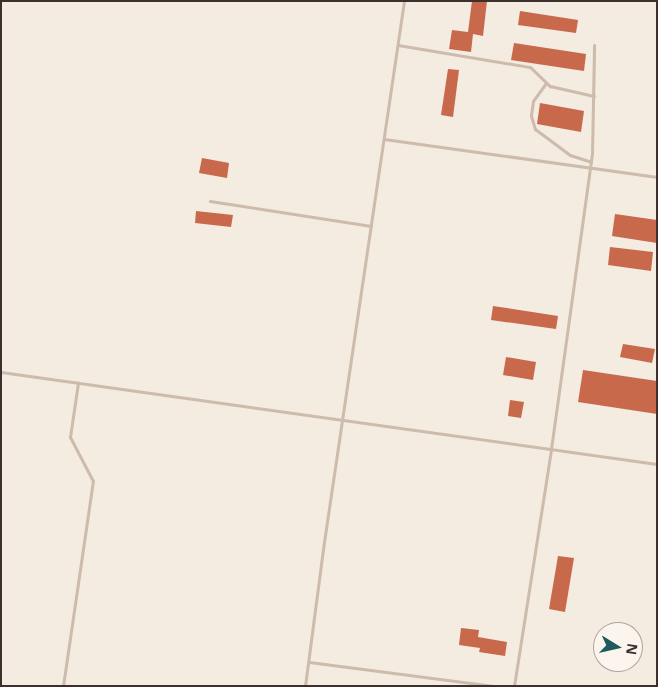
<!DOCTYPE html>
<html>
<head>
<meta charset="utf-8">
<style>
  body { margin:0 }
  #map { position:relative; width:658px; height:687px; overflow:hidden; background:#f4ebe1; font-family:"Noto Sans",sans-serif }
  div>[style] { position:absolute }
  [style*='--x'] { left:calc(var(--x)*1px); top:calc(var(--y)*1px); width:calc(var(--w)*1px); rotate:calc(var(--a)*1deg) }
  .building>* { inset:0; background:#c8694b }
  .lane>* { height:3px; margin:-1.5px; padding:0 1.5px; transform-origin:1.5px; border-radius:1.5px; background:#cdbbac }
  span { translate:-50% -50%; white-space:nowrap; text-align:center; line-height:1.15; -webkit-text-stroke:4.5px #fbf5ee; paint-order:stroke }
  .frame { position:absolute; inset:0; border:2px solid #3b302b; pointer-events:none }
  .north { position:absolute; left:593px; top:622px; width:50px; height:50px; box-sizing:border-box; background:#fbf5ee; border:1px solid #aea6a0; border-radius:50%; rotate:99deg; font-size:14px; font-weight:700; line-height:20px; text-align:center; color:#3b302b }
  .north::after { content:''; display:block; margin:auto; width:18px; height:22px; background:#1f5a5e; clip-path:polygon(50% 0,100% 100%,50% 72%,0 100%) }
</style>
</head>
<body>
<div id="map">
  <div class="building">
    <i style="clip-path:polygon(472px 1px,487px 1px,483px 36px,473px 34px,471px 52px,449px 49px,452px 30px,468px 32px)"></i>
    <i style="clip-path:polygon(520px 11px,578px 20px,576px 33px,518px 25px)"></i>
    <i style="clip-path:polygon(514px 43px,586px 54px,584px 71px,511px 60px)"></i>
    <i style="clip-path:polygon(448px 69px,459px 70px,453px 117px,441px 115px)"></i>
    <i style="clip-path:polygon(540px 103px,584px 111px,581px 132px,537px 124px)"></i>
    <i style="clip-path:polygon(202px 158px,229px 163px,227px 178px,199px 173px)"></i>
    <i style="clip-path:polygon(196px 211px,233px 215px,231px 227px,195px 223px)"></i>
    <i style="clip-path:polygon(615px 214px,657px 220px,657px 243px,612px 236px)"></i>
    <i style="clip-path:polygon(610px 247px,653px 252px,651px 271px,608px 265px)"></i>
    <i style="clip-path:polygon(493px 306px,558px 316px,556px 329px,491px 320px)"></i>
    <i style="clip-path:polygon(623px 344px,655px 349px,652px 363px,620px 357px)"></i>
    <i style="clip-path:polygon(506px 357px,536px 362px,533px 380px,503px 375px)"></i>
    <i style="clip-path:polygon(583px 370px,657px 381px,657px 414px,578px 402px)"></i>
    <i style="clip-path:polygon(510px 400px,524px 402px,521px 418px,508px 416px)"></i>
    <i style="clip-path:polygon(558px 556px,574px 558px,565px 612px,549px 609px)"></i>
    <i style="clip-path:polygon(461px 628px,479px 630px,478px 637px,507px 642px,505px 656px,479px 652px,480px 648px,459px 645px)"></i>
  </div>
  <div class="lane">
    <i style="--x:398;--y:45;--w:134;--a:9.5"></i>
    <i style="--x:530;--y:67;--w:28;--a:44"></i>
    <i style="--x:550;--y:86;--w:45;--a:12.8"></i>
    <i style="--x:546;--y:83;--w:22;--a:126"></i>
    <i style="--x:533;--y:101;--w:15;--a:98"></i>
    <i style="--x:531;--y:116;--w:14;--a:73"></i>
    <i style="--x:535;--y:129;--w:44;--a:36.6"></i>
    <i style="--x:570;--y:155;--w:22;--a:18"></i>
    <i style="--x:384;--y:139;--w:276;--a:7.9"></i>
    <i style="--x:210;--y:201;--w:163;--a:8.8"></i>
    <i style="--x:1;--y:372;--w:662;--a:7.98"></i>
    <i style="--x:309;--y:662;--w:186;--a:7.4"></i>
    <i style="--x:63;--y:686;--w:207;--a:-81.7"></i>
    <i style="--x:93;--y:481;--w:50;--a:-117.6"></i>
    <i style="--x:70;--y:437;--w:55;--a:-81.6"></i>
    <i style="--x:305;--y:686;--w:145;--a:-82.5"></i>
    <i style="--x:324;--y:542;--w:547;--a:-81.59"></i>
    <i style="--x:514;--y:686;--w:240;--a:-81.1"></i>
    <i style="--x:551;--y:449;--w:298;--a:-82.1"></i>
    <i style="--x:592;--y:154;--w:109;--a:-88.9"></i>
  </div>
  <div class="frame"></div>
  <div class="north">N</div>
</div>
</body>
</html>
